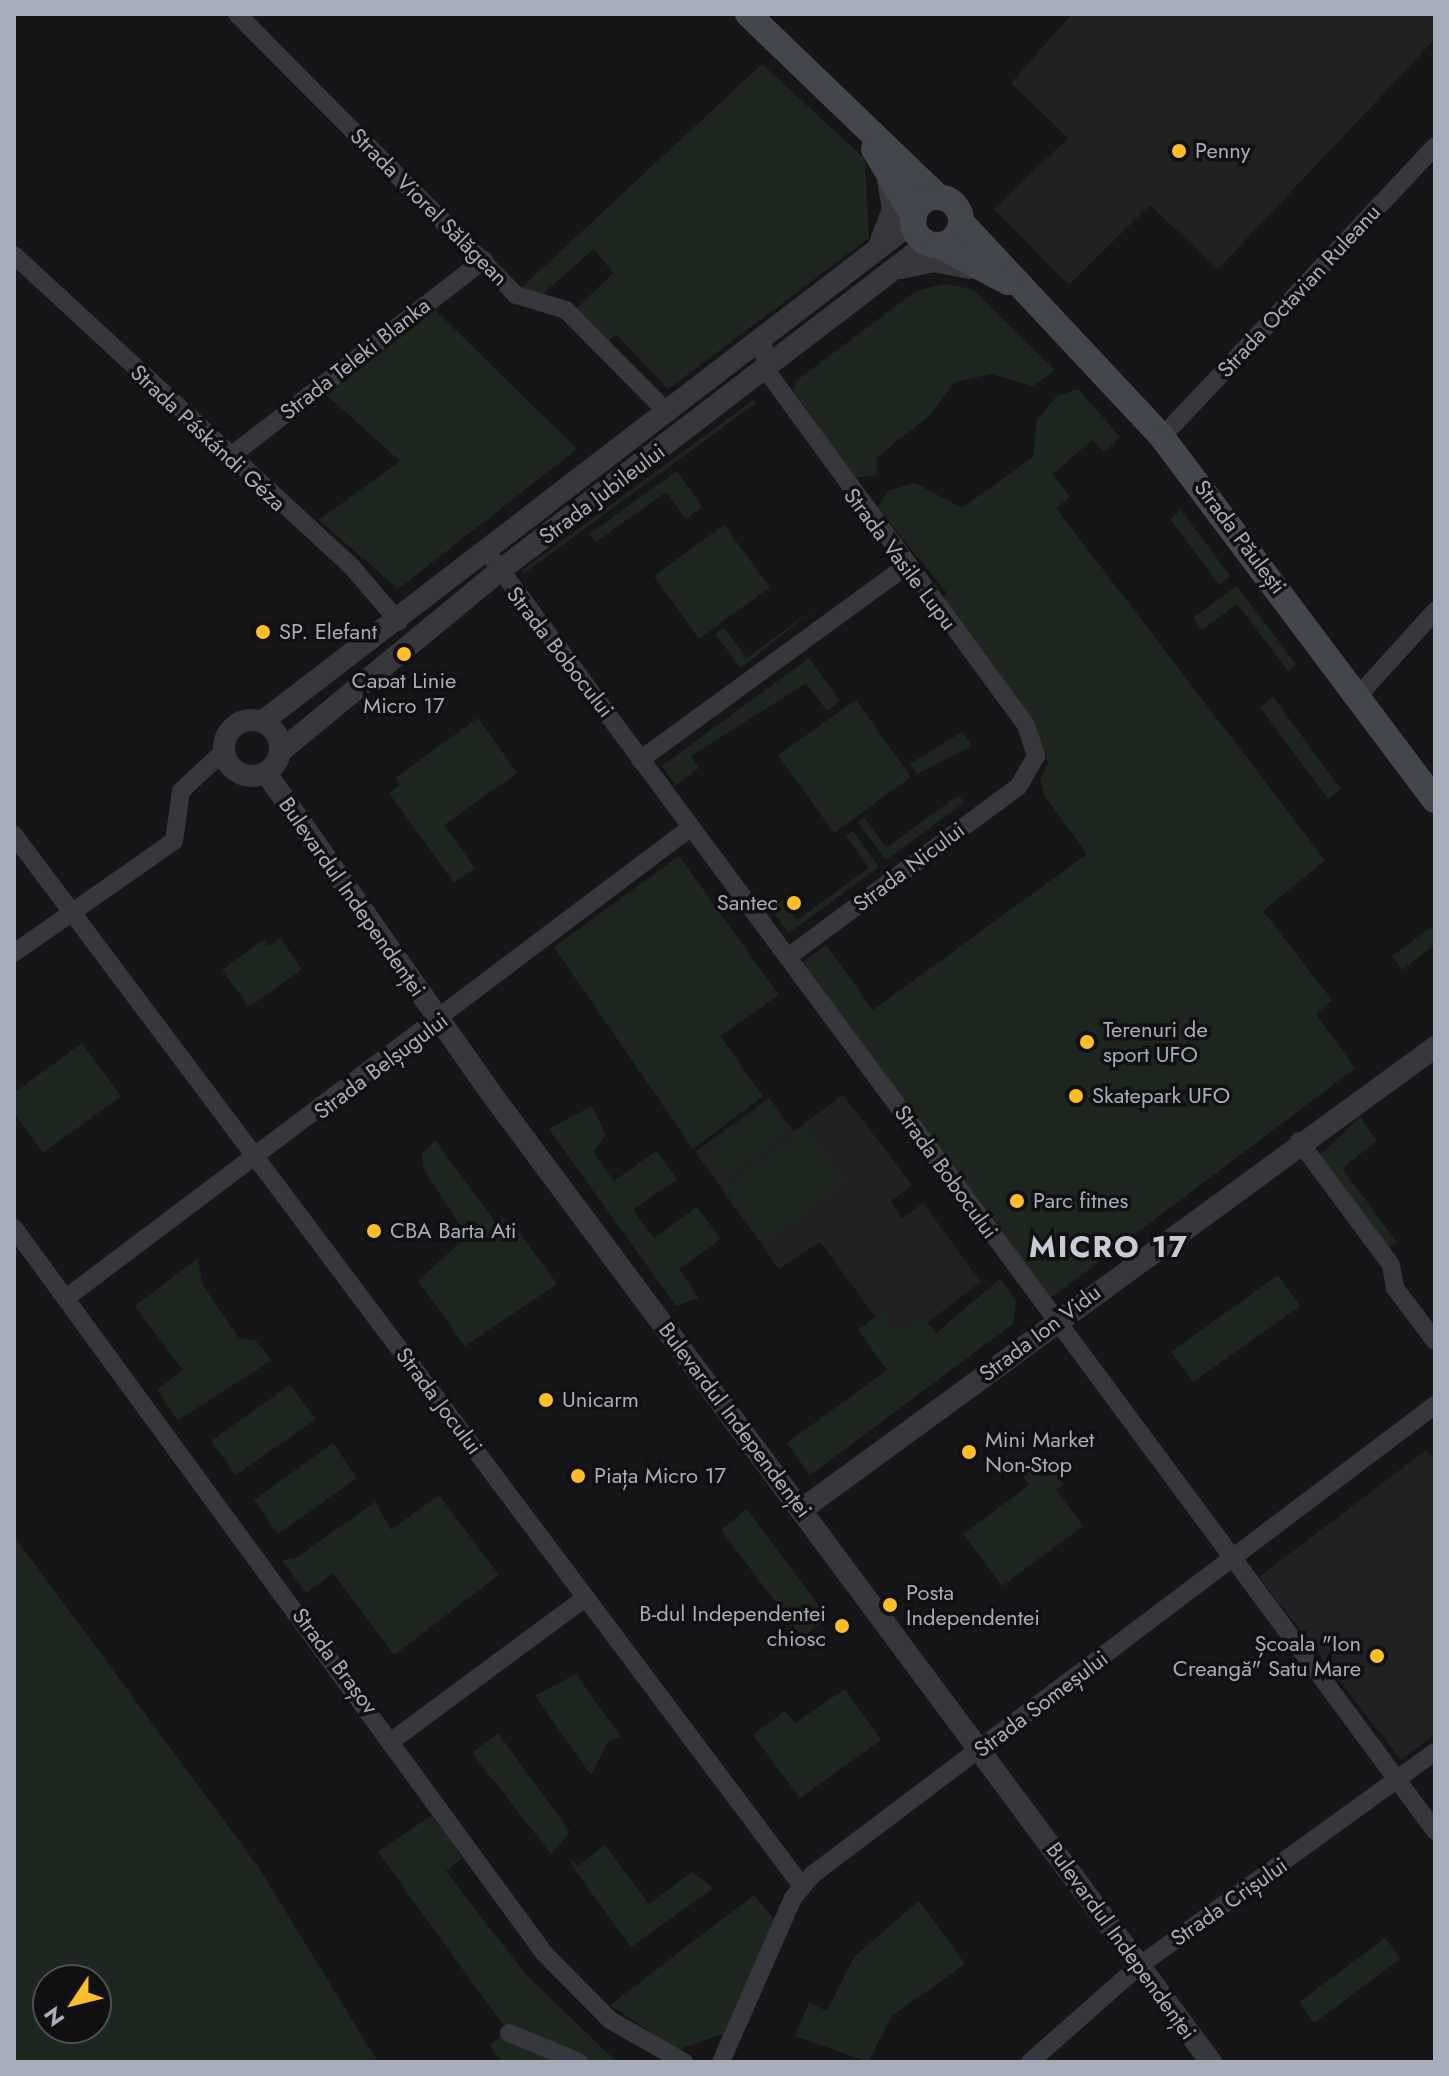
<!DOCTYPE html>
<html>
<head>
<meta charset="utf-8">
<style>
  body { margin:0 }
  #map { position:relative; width:1449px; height:2076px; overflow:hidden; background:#161618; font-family:Jost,sans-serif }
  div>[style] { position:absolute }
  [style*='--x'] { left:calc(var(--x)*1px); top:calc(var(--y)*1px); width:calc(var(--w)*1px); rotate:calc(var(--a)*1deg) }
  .built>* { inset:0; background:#222225 }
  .green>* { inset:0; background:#1e271f }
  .minor>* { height:18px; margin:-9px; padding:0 9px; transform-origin:9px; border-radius:9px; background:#37373e }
  .tertiary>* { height:22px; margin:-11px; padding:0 11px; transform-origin:11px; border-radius:11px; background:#37373e }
  .tertiary>.ring { margin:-11px; padding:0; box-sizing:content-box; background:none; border:22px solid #37373e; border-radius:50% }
  .secondary>* { height:26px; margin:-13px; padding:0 13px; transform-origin:13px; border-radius:13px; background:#44464e }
  .secondary>.ring { margin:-13px; padding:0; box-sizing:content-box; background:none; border:26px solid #44464e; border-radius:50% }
  .dots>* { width:22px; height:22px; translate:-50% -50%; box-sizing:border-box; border:4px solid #111113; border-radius:50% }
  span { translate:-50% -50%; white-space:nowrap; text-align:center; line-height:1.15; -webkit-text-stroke:7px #111113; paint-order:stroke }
  .poi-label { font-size:22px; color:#a7acb9 }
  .left { translate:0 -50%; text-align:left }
  .right { translate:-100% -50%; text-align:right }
  .street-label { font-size:22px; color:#a7acb9 }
  .district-label { font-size:30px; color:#c8cbd5; font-weight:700; letter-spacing:2px }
  .frame { position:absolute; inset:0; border:16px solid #a7acb9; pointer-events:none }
  .north { position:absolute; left:32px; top:1964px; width:80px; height:80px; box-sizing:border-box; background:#111113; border:2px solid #4d4f55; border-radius:50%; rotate:235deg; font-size:22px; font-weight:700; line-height:32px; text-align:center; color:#a7acb9 }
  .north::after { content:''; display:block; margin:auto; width:28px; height:36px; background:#ffbe27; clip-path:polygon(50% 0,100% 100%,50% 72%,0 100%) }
</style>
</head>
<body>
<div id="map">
  <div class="built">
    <i style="clip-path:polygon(1072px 14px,1435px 14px,1435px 39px,1218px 269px,1150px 205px,1069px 285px,994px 209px,1068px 138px,1011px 83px)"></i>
    <i style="clip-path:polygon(843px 1095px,912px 1185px,891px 1201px,902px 1219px,923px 1203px,981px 1282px,928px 1322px,921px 1315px,891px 1338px,820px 1242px,779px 1269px,695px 1152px,769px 1098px,794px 1131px)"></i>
    <i style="clip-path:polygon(1426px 1450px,1435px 1462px,1435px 1734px,1401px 1760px,1259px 1577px)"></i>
  </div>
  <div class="green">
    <i style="clip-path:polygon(762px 64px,865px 159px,869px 238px,668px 389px,616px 334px,606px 343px,575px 310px,613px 273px,594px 249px,539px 297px,519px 290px)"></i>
    <i style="clip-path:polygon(945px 284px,972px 289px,1055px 370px,1033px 386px,991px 374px,955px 382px,930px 415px,877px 457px,877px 475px,854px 478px,793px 390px,796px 381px,916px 291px)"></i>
    <i style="clip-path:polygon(433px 308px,577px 449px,398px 589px,319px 520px,400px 461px,323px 392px)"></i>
    <i style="clip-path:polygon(1078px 389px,1120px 437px,1105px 452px,1092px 440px,1053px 474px,1070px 497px,1056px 508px,1325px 860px,1263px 911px,1332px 1000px,1316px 1014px,1355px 1068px,1043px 1304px,800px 964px,826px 945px,873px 1010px,1087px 854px,1044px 795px,1040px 779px,1048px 763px,1032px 722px,943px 599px,947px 593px,877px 507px,888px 491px,915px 483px,962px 508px,1033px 457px,1037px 420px,1057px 396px)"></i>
    <i style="clip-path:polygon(753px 400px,756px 403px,523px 574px,521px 571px)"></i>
    <i style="clip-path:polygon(677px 471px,702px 507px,686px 519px,666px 492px,596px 542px,589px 534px)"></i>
    <i style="clip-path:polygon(1181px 510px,1230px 576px,1219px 585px,1170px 519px)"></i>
    <i style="clip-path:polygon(724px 525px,770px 587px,699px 639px,654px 576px)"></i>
    <i style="clip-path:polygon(1237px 586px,1296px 664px,1288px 671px,1237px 604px,1202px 630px,1193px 618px)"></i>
    <i style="clip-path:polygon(818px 606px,741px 668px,715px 634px,724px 628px,747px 658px)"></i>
    <i style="clip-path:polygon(809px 658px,840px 701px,827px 711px,806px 683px,691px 756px,699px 768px,676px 785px,662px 766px)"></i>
    <i style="clip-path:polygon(1273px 697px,1341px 789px,1328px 799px,1260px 707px)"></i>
    <i style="clip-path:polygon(856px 700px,911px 777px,834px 833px,778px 755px)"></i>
    <i style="clip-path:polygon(478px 718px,517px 773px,444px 825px,475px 868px,454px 883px,389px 793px,400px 785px,395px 778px)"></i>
    <i style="clip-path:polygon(962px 732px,972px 746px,917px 774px,910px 764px)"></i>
    <i style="clip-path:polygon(959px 795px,964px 803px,886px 860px,858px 822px,864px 817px,886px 848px)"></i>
    <i style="clip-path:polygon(853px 831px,879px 867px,789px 933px,771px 909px,782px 900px,797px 920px,869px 868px,846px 836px)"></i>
    <i style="clip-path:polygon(679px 856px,779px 995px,720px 1036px,763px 1096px,693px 1149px,554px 947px)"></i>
    <i style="clip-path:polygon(1435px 924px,1435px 945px,1402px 970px,1392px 956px)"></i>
    <i style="clip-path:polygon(280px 938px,302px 969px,249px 1007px,222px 970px,263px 940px,269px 946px)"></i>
    <i style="clip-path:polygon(82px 1043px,121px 1096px,43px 1153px,14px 1113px,14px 1093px)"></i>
    <i style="clip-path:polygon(768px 1103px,789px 1133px,721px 1183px,699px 1153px)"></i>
    <i style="clip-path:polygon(592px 1106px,606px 1135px,593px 1153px,614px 1181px,656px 1151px,677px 1179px,633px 1210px,654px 1238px,697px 1207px,721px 1239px,679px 1269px,699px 1298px,676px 1306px,549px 1129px)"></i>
    <i style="clip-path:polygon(1360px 1117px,1377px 1141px,1342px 1168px,1397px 1242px,1386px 1250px,1323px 1163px,1321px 1154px)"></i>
    <i style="clip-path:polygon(807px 1126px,848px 1183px,765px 1244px,724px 1187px)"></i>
    <i style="clip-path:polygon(435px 1140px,497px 1224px,500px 1216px,518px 1231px,557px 1284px,465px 1346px,418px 1281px,467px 1236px,424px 1170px,422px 1154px)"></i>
    <i style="clip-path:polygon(198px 1258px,202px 1284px,239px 1338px,255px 1340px,272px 1360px,178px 1420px,157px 1390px,183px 1370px,135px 1306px)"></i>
    <i style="clip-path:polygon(1278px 1275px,1300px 1306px,1193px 1382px,1171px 1352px)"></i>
    <i style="clip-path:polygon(1000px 1279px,1016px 1301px,1013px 1324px,810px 1475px,787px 1443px,887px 1370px,858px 1330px,882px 1312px,897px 1332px,922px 1315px,936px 1333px)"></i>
    <i style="clip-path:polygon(290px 1385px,316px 1419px,236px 1475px,211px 1441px)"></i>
    <i style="clip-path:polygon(333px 1443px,357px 1478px,278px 1534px,254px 1500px)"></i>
    <i style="clip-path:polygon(1045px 1458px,1064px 1484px,1056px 1490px,1083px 1526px,1002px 1586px,963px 1534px,1029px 1485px,1022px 1475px)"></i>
    <i style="clip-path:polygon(439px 1495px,499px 1575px,394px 1655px,333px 1573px,306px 1593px,282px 1560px,296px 1558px,375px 1502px,391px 1530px)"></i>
    <i style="clip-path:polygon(747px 1509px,828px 1618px,802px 1637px,721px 1530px)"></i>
    <i style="clip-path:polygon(evenodd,14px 1536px,259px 1868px,378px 2062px,14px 2062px,14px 1536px,48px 1980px,96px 1980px,96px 2028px,48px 2028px,48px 1980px)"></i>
    <i style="clip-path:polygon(576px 1674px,621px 1737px,608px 1742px,591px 1775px,535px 1696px)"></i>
    <i style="clip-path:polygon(845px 1689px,881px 1740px,800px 1798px,753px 1735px,785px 1711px,795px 1723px)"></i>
    <i style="clip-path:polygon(498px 1733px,570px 1832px,551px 1854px,472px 1753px)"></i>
    <i style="clip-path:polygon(432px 1815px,462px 1858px,446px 1871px,526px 1975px,617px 2062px,502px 2062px,490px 2045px,508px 2032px,378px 1852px)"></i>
    <i style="clip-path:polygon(605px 1845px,649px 1904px,692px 1872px,713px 1888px,631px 1947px,572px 1866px,571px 1858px,578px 1866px)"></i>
    <i style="clip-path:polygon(754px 1895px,775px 1920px,723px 2034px,677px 2050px,610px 2005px)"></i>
    <i style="clip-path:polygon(919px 1901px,965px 1964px,892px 2016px,868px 2062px,795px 2036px,809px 2003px,827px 2011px,854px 1957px)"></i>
    <i style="clip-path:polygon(1385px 1938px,1401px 1958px,1314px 2023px,1299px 2002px)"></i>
  </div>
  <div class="minor">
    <i style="--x:237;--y:14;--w:396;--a:45.2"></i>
    <i style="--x:516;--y:295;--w:52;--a:16.7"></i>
    <i style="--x:566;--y:310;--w:145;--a:45.3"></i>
    <i style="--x:14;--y:255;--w:460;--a:42.7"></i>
    <i style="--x:352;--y:567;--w:72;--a:49.5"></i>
    <i style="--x:763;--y:342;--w:28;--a:84"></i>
    <i style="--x:766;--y:370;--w:440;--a:53.8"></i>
    <i style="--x:1026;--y:725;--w:33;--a:72"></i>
    <i style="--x:1036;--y:756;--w:34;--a:120"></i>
    <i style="--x:1019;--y:786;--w:287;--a:143.5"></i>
    <i style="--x:1162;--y:437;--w:399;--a:-46.8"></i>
    <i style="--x:227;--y:459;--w:325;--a:-37.8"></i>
    <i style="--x:494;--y:561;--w:1581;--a:53.46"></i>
    <i style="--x:1358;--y:696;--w:115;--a:-47.8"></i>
    <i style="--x:640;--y:760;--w:328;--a:-36.1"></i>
    <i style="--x:14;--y:835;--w:1314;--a:53.14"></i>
    <i style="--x:14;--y:953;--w:195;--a:-35"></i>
    <i style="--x:174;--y:841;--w:50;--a:-82"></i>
    <i style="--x:181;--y:791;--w:59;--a:-42.9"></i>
    <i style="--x:1299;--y:1141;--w:154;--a:53.4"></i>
    <i style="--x:1391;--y:1265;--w:23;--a:80"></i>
    <i style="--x:1395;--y:1288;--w:66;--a:53"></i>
    <i style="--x:14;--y:1228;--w:898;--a:53.83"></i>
    <i style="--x:544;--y:1953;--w:94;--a:45.4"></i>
    <i style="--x:610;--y:2020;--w:85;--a:29.6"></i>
    <i style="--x:66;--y:1298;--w:781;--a:-36.99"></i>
    <i style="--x:393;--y:1740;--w:240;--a:-36.5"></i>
    <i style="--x:509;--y:2033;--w:76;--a:22.5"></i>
    <i style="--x:721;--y:2062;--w:179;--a:-66.3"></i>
    <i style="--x:793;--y:1898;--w:30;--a:-50"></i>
    <i style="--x:812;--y:1875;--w:780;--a:-37.03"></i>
    <i style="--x:1030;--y:2062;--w:145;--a:-41.4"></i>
    <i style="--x:1139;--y:1966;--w:365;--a:-35.9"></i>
  </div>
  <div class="tertiary">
    <i style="--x:879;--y:246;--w:40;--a:-69"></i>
    <i style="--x:893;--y:209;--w:29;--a:-100"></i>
    <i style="--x:901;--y:268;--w:34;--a:-12"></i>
    <i style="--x:934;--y:261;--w:36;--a:11"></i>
    <i class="ring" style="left:224px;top:720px;width:34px;height:34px"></i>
    <i style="--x:262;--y:722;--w:821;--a:-37.53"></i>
    <i style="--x:281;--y:751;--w:281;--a:-39.5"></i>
    <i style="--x:498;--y:572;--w:541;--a:-37.42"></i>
    <i style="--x:266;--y:773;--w:395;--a:54.9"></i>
    <i style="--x:493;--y:1096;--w:1204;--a:53.38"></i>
    <i style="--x:801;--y:1510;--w:785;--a:-36.14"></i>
  </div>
  <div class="secondary">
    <i style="--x:748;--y:14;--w:262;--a:43.9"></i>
    <i style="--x:874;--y:149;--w:79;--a:59.5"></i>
    <i class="ring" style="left:913px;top:197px;width:22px;height:22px"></i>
    <i style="--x:961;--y:222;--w:294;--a:46.9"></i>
    <i style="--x:1162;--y:437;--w:454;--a:53.1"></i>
    <i style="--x:938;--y:245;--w:79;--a:27.9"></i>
  </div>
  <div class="dots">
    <i style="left:1179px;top:151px;background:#ffbe27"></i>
    <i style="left:263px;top:632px;background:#ffbe27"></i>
    <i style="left:404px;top:654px;background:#ffbe27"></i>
    <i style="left:794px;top:903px;background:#ffbe27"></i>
    <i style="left:1087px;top:1042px;background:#ffbe27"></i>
    <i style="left:1076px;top:1096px;background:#ffbe27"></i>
    <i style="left:1017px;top:1201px;background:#ffbe27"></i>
    <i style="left:374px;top:1231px;background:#ffbe27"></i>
    <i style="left:546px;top:1400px;background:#ffbe27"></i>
    <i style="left:969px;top:1452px;background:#ffbe27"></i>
    <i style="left:578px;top:1476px;background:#ffbe27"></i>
    <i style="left:890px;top:1605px;background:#ffbe27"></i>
    <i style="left:842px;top:1626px;background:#ffbe27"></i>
    <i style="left:1377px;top:1656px;background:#ffbe27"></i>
  </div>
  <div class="poi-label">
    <span class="left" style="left:1195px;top:151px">Penny</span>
    <span class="left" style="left:279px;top:632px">SP. Elefant</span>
    <span style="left:404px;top:693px">Capat Linie<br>Micro 17</span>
    <span class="right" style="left:778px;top:903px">Santec</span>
    <span class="left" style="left:1103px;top:1042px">Terenuri de<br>sport UFO</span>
    <span class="left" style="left:1092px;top:1096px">Skatepark UFO</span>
    <span class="left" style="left:1033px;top:1201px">Parc fitnes</span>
    <span class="left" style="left:390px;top:1231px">CBA Barta Ati</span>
    <span class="left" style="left:562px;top:1400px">Unicarm</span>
    <span class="left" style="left:985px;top:1452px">Mini Market<br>Non-Stop</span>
    <span class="left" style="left:594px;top:1476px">Piața Micro 17</span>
    <span class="left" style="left:906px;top:1605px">Posta<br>Independentei</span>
    <span class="right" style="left:826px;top:1626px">B-dul Independentei<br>chiosc</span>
    <span class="right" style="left:1361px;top:1656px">Școala "Ion<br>Creangă" Satu Mare</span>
  </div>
  <div class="street-label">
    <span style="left:429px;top:207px;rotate:45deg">Strada Viorel Sălăgean</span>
    <span style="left:1299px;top:291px;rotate:-47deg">Strada Octavian Ruleanu</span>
    <span style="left:355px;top:359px;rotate:-38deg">Strada Teleki Blanka</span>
    <span style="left:208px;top:438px;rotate:43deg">Strada Páskándi Géza</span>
    <span style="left:602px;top:494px;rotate:-37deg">Strada Jubileului</span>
    <span style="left:1240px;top:537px;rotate:53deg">Strada Păulești</span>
    <span style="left:900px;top:559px;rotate:53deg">Strada Vasile Lupu</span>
    <span style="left:560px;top:652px;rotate:52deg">Strada Bobocului</span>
    <span style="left:909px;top:867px;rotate:-37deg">Strada Nicului</span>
    <span style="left:352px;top:897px;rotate:55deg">Bulevardul Independenței</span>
    <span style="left:381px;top:1066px;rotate:-37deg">Strada Belșugului</span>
    <span style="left:946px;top:1172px;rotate:54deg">Strada Bobocului</span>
    <span style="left:1040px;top:1333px;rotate:-37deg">Strada Ion Vidu</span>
    <span style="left:439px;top:1401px;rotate:53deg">Strada Jocului</span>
    <span style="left:735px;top:1420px;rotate:53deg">Bulevardul Independenței</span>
    <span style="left:335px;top:1661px;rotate:53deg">Strada Brașov</span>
    <span style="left:1041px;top:1704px;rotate:-37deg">Strada Someșului</span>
    <span style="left:1229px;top:1902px;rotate:-35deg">Strada Crișului</span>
    <span style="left:1121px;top:1941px;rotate:54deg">Bulevardul Independenței</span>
  </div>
  <div class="district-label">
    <span style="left:1109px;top:1247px">MICRO 17</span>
  </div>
  <div class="frame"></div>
  <div class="north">N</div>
</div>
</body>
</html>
